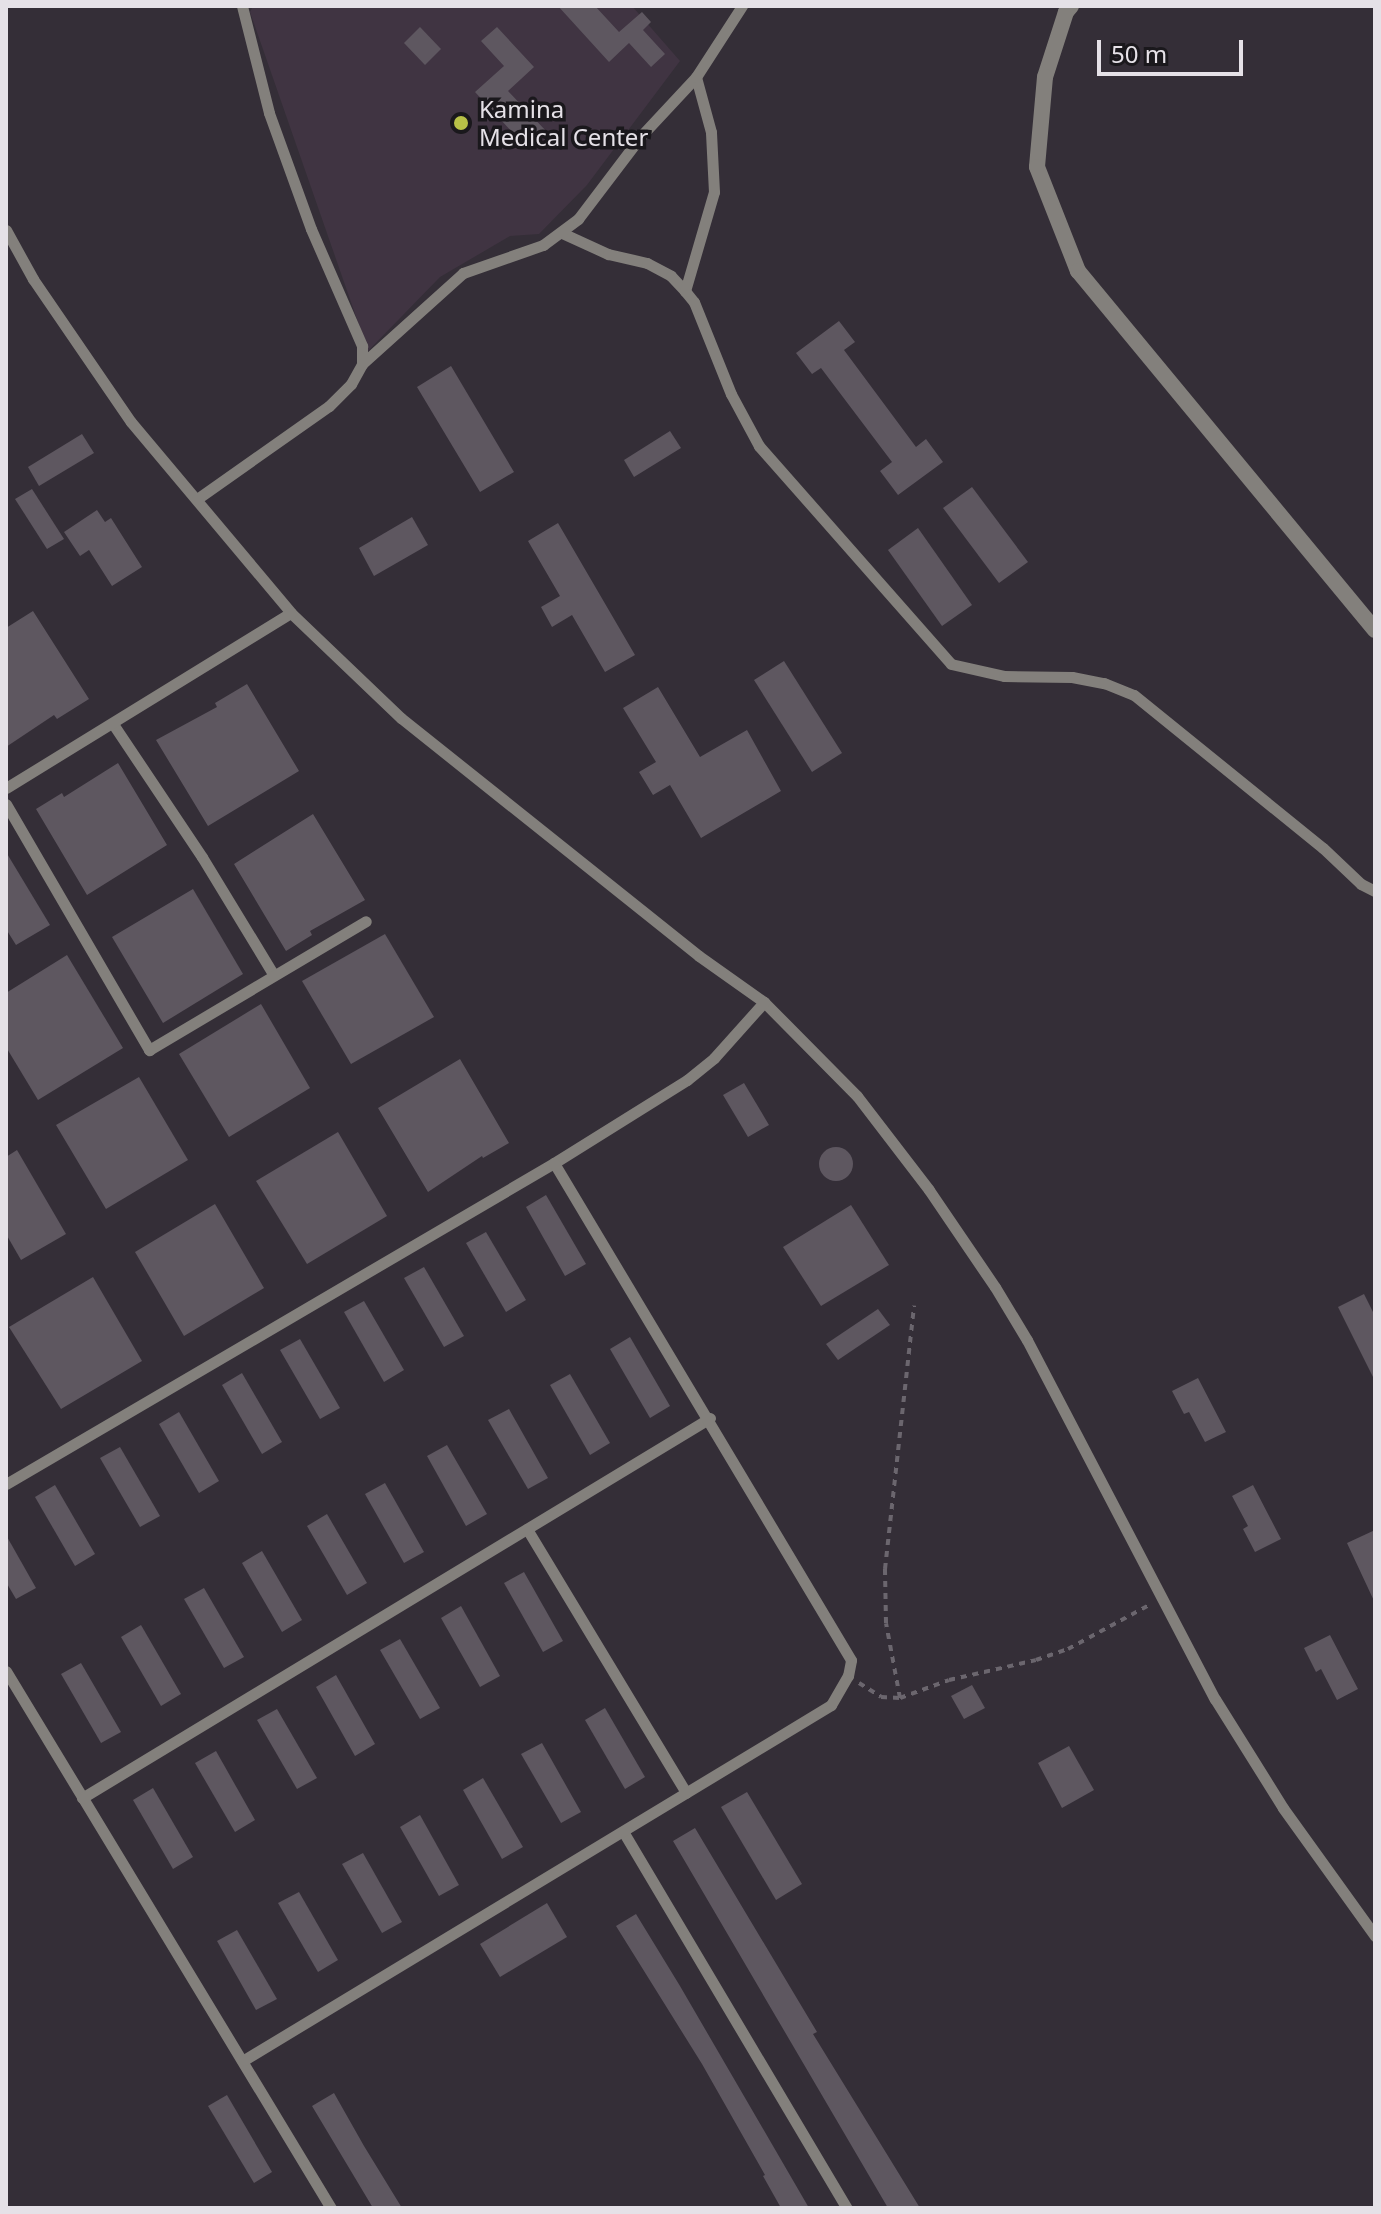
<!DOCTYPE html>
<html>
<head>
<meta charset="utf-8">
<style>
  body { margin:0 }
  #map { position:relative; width:1381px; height:2214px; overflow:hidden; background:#342e37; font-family:"Noto Sans",sans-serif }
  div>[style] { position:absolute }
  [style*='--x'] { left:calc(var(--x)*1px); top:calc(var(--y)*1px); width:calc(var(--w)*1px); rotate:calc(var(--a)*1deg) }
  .medical>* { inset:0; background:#403442 }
  .building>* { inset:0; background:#5e5760 }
  .round { border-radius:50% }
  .path>* { height:4px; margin-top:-2px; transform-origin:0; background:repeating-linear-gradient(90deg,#6b666e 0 6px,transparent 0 12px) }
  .service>* { height:11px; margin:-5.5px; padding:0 5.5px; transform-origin:5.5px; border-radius:5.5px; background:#83807c }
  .minor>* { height:16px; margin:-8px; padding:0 8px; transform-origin:8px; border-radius:8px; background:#83807c }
  .dots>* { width:22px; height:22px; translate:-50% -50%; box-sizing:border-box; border:4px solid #1a181c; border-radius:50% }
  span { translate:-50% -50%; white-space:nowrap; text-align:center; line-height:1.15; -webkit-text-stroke:7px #1a181c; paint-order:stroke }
  .poi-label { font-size:24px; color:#e5e1e7 }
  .left { translate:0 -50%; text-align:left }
  .frame { position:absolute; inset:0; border:8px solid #e5e1e7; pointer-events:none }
  .scale { position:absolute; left:1097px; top:40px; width:146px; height:36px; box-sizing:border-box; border:4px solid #e5e1e7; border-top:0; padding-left:10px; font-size:24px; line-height:28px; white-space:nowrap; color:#e5e1e7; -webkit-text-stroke:6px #1a181c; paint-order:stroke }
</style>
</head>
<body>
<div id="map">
  <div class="medical">
    <i style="clip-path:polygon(253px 6px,632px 6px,680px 61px,587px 185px,539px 234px,510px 236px,440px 277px,368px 351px,250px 12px)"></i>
  </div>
  <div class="building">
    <i style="clip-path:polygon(558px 6px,595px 6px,619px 32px,642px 12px,651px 22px,643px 30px,665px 54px,651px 67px,629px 43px,609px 62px)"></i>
    <i style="clip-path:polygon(420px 27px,441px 49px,425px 65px,404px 43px)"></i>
    <i style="clip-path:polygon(497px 27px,534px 67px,508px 91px,547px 132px,528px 149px,475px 92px,504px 66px,481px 41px)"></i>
    <i style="clip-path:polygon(839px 321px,855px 342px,844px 350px,916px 447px,926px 439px,943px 462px,898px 495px,880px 471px,892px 462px,821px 368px,812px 374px,796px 353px)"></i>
    <i style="clip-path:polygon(451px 366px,514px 472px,480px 492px,417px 387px)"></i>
    <i style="clip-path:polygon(670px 431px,681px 448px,634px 477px,624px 460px)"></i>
    <i style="clip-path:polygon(82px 434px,94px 453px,39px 486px,28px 467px)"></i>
    <i style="clip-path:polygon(972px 487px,1028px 562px,999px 583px,943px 508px)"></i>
    <i style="clip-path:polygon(32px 489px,64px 539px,47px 549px,15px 499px)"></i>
    <i style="clip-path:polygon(97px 510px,105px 522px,111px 518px,142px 567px,112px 586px,89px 550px,80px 556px,64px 532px)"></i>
    <i style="clip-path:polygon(412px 517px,428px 545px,374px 576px,359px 548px)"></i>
    <i style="clip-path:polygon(558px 523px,635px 655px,605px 672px,572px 615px,552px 627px,541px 607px,560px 596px,528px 541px)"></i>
    <i style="clip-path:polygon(918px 528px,972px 605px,942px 626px,888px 550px)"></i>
    <i style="clip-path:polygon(33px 611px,89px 699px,57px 719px,54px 715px,6px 747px,6px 628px)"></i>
    <i style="clip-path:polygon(784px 661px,842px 753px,812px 772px,754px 680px)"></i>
    <i style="clip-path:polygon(247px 684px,299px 771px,208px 826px,156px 740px,217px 707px,215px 703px)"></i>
    <i style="clip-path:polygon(658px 687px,700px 757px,747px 730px,781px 791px,701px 838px,670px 785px,653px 795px,639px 772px,656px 762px,623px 708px)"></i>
    <i style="clip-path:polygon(118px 763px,167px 845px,87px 895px,36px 809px,62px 793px,64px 797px)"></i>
    <i style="clip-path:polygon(313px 814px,365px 900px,310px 931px,312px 935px,286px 951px,234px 864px)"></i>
    <i style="clip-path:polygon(6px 852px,50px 925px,16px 945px,6px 929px)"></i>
    <i style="clip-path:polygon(193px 889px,243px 974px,163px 1023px,112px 937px)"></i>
    <i style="clip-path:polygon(385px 934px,434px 1017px,351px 1064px,302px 981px)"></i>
    <i style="clip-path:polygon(67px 955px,123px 1048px,38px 1100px,6px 1047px,6px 993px)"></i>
    <i style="clip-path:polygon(261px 1004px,310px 1088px,229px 1137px,179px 1054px)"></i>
    <i style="clip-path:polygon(460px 1059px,509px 1143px,483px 1158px,482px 1156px,428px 1192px,378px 1108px)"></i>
    <i style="clip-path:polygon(139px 1077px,188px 1160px,106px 1209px,56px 1125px)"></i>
    <i style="clip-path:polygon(744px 1083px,769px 1125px,748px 1137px,723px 1095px)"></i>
    <i style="clip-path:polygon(338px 1132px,387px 1216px,307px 1264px,256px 1181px)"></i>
    <i class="round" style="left:819px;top:1147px;width:34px;height:34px"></i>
    <i style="clip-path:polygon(17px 1150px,66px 1234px,21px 1260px,6px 1234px,6px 1157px)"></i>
    <i style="clip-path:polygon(546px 1195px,586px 1264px,565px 1276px,526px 1207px)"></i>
    <i style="clip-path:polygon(215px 1204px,264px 1288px,184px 1336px,135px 1252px)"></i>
    <i style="clip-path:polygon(851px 1205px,889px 1265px,821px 1306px,783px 1247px)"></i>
    <i style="clip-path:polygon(486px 1232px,526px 1300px,506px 1312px,466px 1243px)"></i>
    <i style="clip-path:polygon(424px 1267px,464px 1336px,444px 1347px,404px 1278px)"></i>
    <i style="clip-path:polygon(93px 1277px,142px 1361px,61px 1409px,9px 1327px)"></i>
    <i style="clip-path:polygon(1364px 1294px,1375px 1316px,1375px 1381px,1338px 1307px)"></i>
    <i style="clip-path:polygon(364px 1301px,404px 1370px,384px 1382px,344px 1312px)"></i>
    <i style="clip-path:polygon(878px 1309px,890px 1325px,838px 1360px,826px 1344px)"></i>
    <i style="clip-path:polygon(630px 1337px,670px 1406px,650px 1418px,610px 1349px)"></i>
    <i style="clip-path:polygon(300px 1339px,340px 1408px,320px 1419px,280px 1350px)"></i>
    <i style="clip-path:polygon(242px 1373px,282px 1442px,262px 1454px,222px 1385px)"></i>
    <i style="clip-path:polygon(570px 1374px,610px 1443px,590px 1455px,550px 1385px)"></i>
    <i style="clip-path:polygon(1198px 1378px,1226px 1432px,1205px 1442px,1189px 1412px,1184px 1414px,1172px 1391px)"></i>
    <i style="clip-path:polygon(509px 1409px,548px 1478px,528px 1489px,488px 1420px)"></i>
    <i style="clip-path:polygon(179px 1412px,219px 1481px,199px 1493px,159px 1424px)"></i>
    <i style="clip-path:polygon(447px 1445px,487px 1514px,466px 1526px,427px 1456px)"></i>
    <i style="clip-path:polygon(120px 1447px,160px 1516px,140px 1527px,100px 1458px)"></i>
    <i style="clip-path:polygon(385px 1483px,424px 1552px,404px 1563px,365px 1494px)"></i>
    <i style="clip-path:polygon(55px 1485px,95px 1554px,75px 1566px,35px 1497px)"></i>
    <i style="clip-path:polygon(1253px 1485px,1281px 1539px,1255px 1552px,1243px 1529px,1248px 1526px,1232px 1496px)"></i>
    <i style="clip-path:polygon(327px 1514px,367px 1583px,347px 1595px,307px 1526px)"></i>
    <i style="clip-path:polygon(1375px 1530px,1375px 1603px,1347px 1543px)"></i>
    <i style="clip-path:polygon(6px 1535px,36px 1588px,16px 1599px,6px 1582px)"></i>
    <i style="clip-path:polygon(262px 1551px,302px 1620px,282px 1632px,242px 1563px)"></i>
    <i style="clip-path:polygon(524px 1572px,563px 1641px,543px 1652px,504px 1583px)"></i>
    <i style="clip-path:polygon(204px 1588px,244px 1657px,224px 1668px,184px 1599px)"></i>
    <i style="clip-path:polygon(461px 1606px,500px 1676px,480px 1687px,441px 1618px)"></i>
    <i style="clip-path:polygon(141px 1625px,181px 1694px,161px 1706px,121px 1637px)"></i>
    <i style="clip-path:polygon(1330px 1635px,1358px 1689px,1337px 1700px,1321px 1669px,1316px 1672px,1304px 1648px)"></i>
    <i style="clip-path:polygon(400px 1639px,440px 1708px,420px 1719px,380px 1650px)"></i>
    <i style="clip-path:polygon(81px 1663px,121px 1732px,101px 1743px,61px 1674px)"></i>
    <i style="clip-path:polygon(336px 1675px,375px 1744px,355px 1756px,316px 1687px)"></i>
    <i style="clip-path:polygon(972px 1685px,985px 1708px,964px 1719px,951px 1696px)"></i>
    <i style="clip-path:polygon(605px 1708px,645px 1777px,625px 1789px,585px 1720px)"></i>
    <i style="clip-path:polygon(277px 1709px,317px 1778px,297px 1789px,257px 1720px)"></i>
    <i style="clip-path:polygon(542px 1743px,581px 1812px,561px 1823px,521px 1754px)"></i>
    <i style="clip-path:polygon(1069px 1746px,1094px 1790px,1062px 1808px,1038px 1763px)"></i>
    <i style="clip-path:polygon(216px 1751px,255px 1820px,235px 1832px,195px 1763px)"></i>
    <i style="clip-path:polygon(483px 1778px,523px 1847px,502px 1859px,463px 1790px)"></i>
    <i style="clip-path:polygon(153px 1788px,193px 1857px,173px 1869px,133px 1800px)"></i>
    <i style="clip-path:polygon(747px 1792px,802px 1884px,776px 1900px,721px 1807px)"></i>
    <i style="clip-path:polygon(420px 1815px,459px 1885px,439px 1896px,400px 1827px)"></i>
    <i style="clip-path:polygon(695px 1828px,817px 2032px,813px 2034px,920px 2208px,888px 2208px,673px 1841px)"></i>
    <i style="clip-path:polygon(363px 1853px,402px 1922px,382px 1933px,342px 1864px)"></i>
    <i style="clip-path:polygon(299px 1892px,338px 1960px,318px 1972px,278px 1903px)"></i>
    <i style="clip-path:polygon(547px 1903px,567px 1937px,500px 1977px,480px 1944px)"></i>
    <i style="clip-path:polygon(636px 1914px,680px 1986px,809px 2208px,781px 2208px,763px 2176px,765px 2175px,702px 2064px,616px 1926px)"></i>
    <i style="clip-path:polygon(237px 1930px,277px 1999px,256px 2010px,217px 1941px)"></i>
    <i style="clip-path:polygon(334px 2093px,364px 2146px,402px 2208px,373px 2208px,312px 2106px)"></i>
    <i style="clip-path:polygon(227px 2095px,272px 2172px,254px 2183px,208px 2106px)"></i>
  </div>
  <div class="path">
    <i style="--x:859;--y:1683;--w:26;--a:32"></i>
    <i style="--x:881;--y:1697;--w:19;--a:3"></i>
    <i style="--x:900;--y:1698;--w:52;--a:-20.2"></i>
    <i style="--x:949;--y:1680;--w:89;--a:-12.9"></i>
    <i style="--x:1036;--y:1660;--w:34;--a:-19"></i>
    <i style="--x:1068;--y:1649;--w:94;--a:-28.5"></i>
    <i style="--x:900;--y:1698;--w:76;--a:-100.6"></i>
    <i style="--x:886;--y:1623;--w:54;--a:-91.1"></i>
    <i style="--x:885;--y:1569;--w:265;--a:-83.7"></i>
  </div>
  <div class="service">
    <i style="--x:242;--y:6;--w:110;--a:75.8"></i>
    <i style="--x:269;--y:113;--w:123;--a:70.1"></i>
    <i style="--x:311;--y:229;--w:128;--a:66.4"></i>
    <i style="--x:362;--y:346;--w:18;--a:90"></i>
    <i style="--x:6;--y:230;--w:56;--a:61.1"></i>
    <i style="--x:33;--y:279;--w:173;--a:55.6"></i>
    <i style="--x:131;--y:422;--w:249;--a:50"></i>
    <i style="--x:291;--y:613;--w:152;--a:43.7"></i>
    <i style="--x:401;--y:718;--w:381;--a:38.6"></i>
    <i style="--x:699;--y:956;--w:80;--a:35.3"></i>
    <i style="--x:764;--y:1002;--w:132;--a:45.3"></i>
    <i style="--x:857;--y:1096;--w:118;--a:52.5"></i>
    <i style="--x:929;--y:1190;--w:117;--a:55.8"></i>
    <i style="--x:995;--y:1287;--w:62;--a:58.9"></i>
    <i style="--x:1027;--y:1340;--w:405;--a:62.4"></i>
    <i style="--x:1215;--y:1699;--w:128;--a:58"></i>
    <i style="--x:1283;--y:1808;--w:158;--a:54.3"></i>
    <i style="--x:562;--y:233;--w:51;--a:24.5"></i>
    <i style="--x:608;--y:254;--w:40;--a:13"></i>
    <i style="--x:647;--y:263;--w:27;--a:28"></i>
    <i style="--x:671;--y:276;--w:21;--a:47"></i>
    <i style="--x:685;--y:291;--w:14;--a:51"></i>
    <i style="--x:694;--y:302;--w:99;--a:68.1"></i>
    <i style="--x:731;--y:394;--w:59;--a:61.7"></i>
    <i style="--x:759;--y:446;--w:290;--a:48.6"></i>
    <i style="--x:951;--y:664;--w:54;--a:12.8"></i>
    <i style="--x:1004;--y:676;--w:68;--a:0.8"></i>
    <i style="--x:1072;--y:677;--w:33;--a:11"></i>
    <i style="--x:1104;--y:683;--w:32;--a:22"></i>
    <i style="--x:1134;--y:695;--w:243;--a:39"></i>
    <i style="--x:1323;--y:848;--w:52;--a:43.5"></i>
    <i style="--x:1361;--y:884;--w:16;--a:27"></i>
    <i style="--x:685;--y:291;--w:103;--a:-73.7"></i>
    <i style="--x:714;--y:192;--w:60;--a:-92.9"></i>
    <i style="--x:711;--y:132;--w:57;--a:-105.3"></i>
    <i style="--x:197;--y:499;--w:161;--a:-35.2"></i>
    <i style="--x:329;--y:406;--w:31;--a:-45"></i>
    <i style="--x:351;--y:384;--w:23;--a:-61"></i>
    <i style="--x:362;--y:364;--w:136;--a:-42"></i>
    <i style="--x:463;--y:273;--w:85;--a:-19.3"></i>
    <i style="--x:543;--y:245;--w:44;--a:-36.6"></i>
    <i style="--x:578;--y:219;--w:104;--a:-52.8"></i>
    <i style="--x:641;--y:136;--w:81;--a:-47"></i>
    <i style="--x:696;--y:77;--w:85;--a:-57.1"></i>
    <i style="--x:113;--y:724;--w:160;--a:56.2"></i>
    <i style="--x:202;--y:857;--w:137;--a:58.7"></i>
    <i style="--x:6;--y:788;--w:334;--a:-31.6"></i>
    <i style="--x:6;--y:804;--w:285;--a:59.8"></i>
    <i style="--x:149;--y:1050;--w:252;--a:-30.7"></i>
    <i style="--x:6;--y:1484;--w:635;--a:-30.36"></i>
    <i style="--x:554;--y:1163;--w:157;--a:-32"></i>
    <i style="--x:687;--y:1080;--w:35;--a:-39"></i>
    <i style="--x:714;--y:1058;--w:75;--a:-48.2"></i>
    <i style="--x:527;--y:1529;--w:308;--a:58.9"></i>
    <i style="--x:6;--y:1671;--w:628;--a:58.82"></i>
    <i style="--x:82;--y:1798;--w:734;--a:-31.18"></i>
    <i style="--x:624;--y:1833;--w:436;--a:59.3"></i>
    <i style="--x:244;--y:2060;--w:686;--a:-31.16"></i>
    <i style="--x:831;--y:1705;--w:34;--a:-60"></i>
    <i style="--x:848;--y:1676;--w:16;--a:-79"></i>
    <i style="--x:851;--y:1660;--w:579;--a:-120.86"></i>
  </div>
  <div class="minor">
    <i style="--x:1071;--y:6;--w:8;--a:130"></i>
    <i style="--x:1066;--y:12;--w:68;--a:107.9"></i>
    <i style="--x:1045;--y:77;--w:90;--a:95.1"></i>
    <i style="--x:1037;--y:167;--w:112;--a:68.5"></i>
    <i style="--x:1078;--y:271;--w:466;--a:50.4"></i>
  </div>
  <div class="dots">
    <i style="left:461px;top:123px;background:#b8c147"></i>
  </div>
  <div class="poi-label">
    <span class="left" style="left:479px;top:123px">Kamina<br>Medical Center</span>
  </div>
  <div class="frame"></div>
  <div class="scale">50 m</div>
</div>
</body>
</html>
